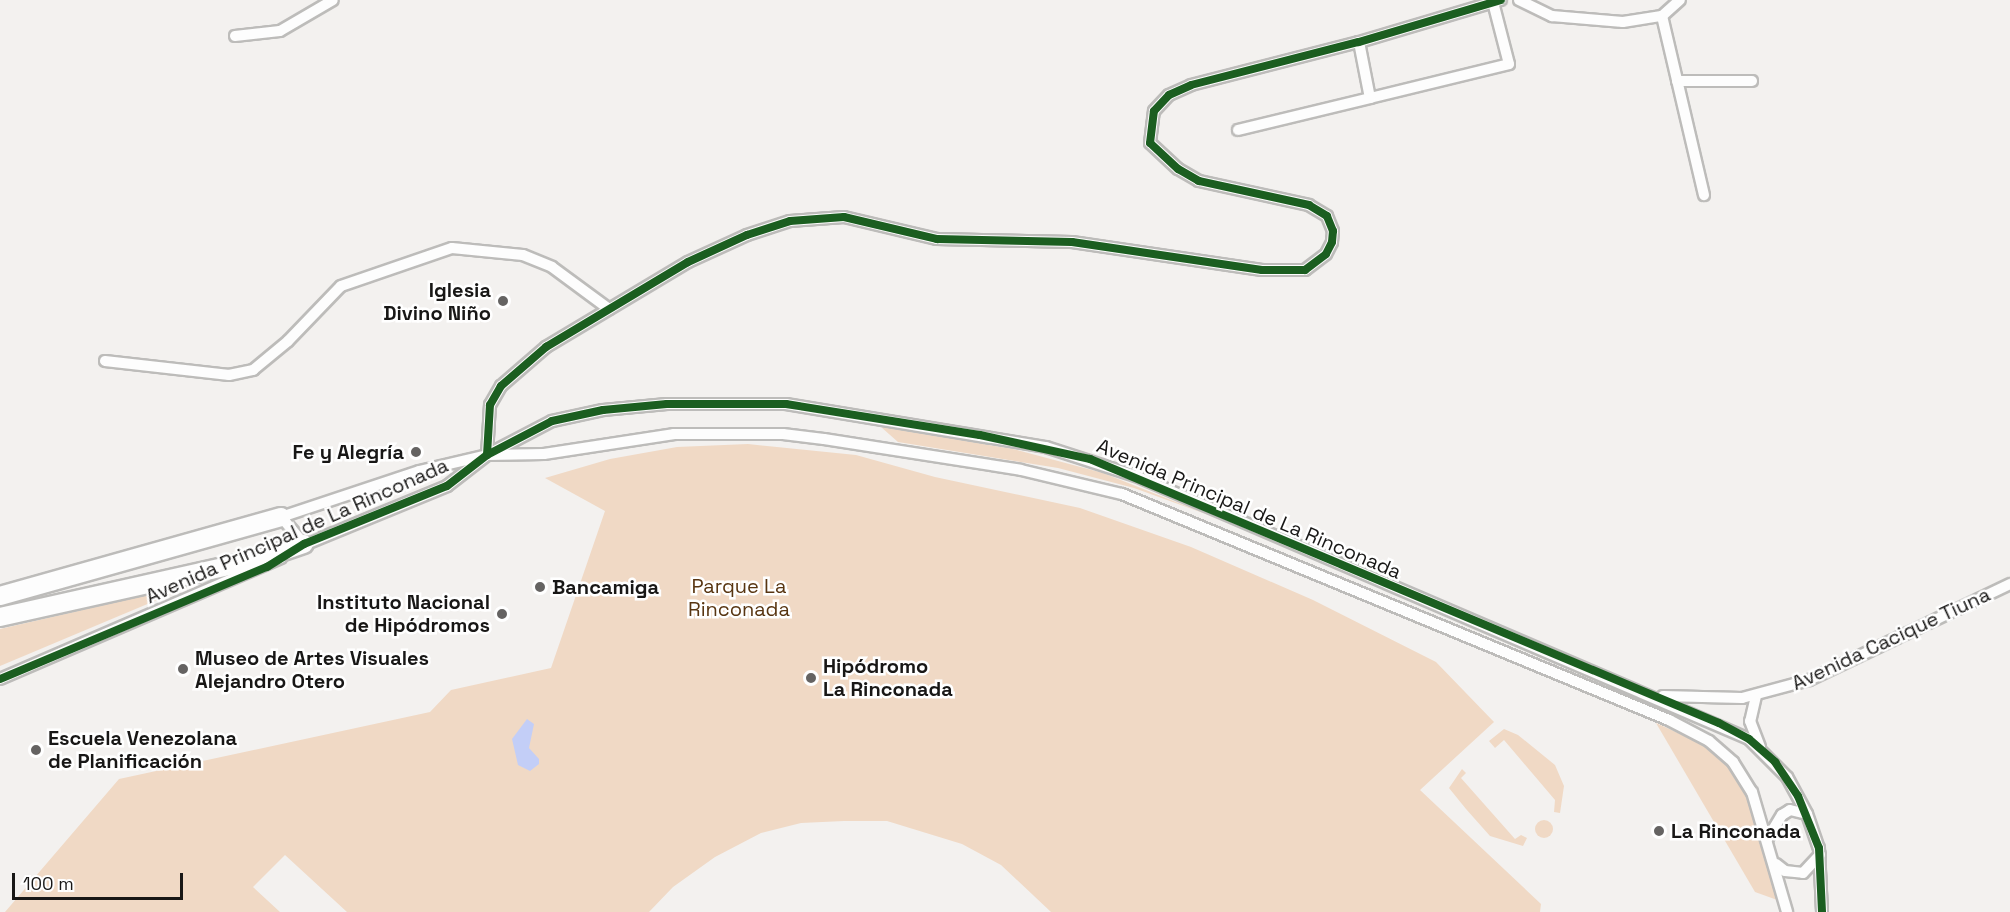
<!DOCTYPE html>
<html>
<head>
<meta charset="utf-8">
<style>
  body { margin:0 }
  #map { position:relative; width:2010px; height:912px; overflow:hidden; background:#f3f1ef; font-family:"Space Grotesk",sans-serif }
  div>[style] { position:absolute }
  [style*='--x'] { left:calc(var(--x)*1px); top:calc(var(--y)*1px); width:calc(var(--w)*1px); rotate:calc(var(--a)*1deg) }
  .green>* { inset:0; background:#f0d9c5 }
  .round { border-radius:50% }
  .water>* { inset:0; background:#c3cef7 }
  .roads { filter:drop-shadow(2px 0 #bdbcba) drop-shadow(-2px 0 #bdbcba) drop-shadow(0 2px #bdbcba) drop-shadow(0 -2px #bdbcba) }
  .minor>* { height:10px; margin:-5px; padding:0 5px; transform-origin:5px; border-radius:5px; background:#fdfdfd }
  .motorway>* { height:18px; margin:-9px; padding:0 9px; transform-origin:9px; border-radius:9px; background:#fdfdfd }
  .cycleway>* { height:8px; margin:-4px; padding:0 4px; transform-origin:4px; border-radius:4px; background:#1b5e20 }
  .dots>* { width:16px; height:16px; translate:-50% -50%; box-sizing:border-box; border:3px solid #fff; border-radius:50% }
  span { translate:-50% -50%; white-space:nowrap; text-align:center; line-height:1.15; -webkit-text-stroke:5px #fff; paint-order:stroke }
  .poi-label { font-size:20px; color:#181716; font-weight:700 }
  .right { translate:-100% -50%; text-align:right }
  .left { translate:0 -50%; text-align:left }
  .street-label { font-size:20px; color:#181716 }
  .park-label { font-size:20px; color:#583511 }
  .scale { position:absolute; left:12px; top:873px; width:171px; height:27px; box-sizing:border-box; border:3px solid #181716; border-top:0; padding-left:8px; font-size:18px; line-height:21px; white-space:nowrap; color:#181716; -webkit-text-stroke:4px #fff; paint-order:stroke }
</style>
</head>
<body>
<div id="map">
  <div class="green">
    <i style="clip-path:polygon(881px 427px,1013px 449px,1103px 473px,1214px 517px,1134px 488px,1058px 468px,898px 442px)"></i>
    <i style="clip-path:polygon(748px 444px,856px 455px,935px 477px,1080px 508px,1191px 547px,1313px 600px,1436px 662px,1494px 722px,1420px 790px,1541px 904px,1540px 912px,1051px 912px,1001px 865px,962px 844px,887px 821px,844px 821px,801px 823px,761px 833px,715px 857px,673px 887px,649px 912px,347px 912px,285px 855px,253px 887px,280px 912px,5px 912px,119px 779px,430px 712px,451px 690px,551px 668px,605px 511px,545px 478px,610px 459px,677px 447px)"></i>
    <i style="clip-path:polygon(195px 584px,0 666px,0 629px)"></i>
    <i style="clip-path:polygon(1656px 723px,1707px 746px,1726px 762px,1740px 782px,1755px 819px,1780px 901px,1755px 892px)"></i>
    <i style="clip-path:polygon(1504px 729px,1518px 735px,1555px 765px,1564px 786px,1560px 813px,1554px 812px,1555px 800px,1504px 740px,1495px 748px,1489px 741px)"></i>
    <i style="clip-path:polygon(1462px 769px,1466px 773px,1461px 778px,1515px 839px,1521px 835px,1527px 838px,1523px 846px,1490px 836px,1466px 809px,1449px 788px)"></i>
    <i class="round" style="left:1535px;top:820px;width:18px;height:18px"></i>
  </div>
  <div class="water">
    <i style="clip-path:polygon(527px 719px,534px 724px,529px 748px,539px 759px,539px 764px,530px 771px,518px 765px,512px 739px)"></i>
  </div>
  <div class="roads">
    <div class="minor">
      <i style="--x:1519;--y:0;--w:37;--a:26"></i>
      <i style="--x:1552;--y:16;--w:71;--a:4.8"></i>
      <i style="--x:1623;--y:22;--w:39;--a:-9"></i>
      <i style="--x:1662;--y:16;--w:24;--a:-42"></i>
      <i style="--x:1662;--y:16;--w:184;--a:76.8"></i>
      <i style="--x:235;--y:36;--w:45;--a:-6.3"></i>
      <i style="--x:280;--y:31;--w:61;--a:-30.3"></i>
      <i style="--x:1359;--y:42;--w:57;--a:78.9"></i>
      <i style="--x:1370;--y:98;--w:143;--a:-13.7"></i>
      <i style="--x:1509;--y:64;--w:64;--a:-104.5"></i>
      <i style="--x:1677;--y:81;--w:75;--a:0"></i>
      <i style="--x:1238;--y:130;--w:136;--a:-13.6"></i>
      <i style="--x:105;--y:361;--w:125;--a:6.4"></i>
      <i style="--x:229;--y:375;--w:25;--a:-12"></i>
      <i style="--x:253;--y:370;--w:45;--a:-39.6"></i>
      <i style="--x:288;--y:341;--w:76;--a:-46.1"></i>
      <i style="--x:341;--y:286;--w:117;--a:-18.9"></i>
      <i style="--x:452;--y:248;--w:71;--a:5.6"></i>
      <i style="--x:523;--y:255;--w:31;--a:22"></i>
      <i style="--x:552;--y:267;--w:71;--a:36.4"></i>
      <i style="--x:487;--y:455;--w:50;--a:-86.6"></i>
      <i style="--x:490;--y:405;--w:22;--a:-60"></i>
      <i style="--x:501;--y:386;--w:60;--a:-40.9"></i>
      <i style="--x:546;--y:347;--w:165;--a:-30.9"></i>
      <i style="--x:688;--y:262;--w:65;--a:-24.6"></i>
      <i style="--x:747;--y:235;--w:45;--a:-18"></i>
      <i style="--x:790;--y:221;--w:54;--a:-4.2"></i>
      <i style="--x:844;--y:217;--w:96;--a:13.3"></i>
      <i style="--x:937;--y:239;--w:135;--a:1.3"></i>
      <i style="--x:1072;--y:242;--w:192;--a:8.4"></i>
      <i style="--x:1262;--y:270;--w:43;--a:0"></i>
      <i style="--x:1305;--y:270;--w:26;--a:-37"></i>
      <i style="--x:1326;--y:254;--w:13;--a:-63"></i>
      <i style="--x:1332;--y:242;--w:11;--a:-85"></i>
      <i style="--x:1333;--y:231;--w:16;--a:-112"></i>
      <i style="--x:1327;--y:216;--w:21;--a:-149"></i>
      <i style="--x:1309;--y:205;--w:113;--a:-167.7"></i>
      <i style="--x:1199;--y:181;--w:24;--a:-150"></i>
      <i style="--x:1178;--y:169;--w:38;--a:-137"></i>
      <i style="--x:1150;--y:143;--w:32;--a:-83"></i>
      <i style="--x:1154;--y:111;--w:22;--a:-47"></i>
      <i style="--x:1169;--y:95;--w:24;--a:-24"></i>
      <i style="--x:1191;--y:85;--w:173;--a:-14.4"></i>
      <i style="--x:1359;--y:42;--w:148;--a:-16.5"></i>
      <i style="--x:304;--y:544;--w:35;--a:-130"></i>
      <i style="--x:281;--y:517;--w:145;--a:-18.4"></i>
      <i style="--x:419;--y:471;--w:70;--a:-13.2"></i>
      <i style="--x:487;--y:455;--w:57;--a:-1"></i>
      <i style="--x:544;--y:454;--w:132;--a:-8.7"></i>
      <i style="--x:674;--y:434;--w:109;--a:0"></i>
      <i style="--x:783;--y:434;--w:41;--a:7"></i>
      <i style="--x:824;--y:439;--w:199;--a:8.9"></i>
      <i style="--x:1021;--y:470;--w:104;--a:13.4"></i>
      <i style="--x:1122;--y:494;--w:592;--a:22.45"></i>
      <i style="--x:1669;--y:720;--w:45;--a:27.7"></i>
      <i style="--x:1709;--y:741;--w:32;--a:41"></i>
      <i style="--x:1733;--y:762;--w:36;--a:58"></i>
      <i style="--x:1752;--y:792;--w:125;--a:73.7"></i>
      <i style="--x:299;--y:547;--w:160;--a:-22.4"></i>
      <i style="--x:447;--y:486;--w:51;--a:-37.8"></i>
      <i style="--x:487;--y:455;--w:73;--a:-27.6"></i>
      <i style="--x:552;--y:421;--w:52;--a:-12.2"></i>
      <i style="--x:603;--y:410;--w:64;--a:-5.4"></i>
      <i style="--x:667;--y:404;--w:119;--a:0"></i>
      <i style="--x:786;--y:404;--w:264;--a:9.4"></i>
      <i style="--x:1046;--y:447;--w:95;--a:17.9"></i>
      <i style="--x:1136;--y:476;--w:667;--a:23.22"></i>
      <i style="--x:1749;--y:739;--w:54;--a:45"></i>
      <i style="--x:1787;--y:777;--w:42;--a:61.6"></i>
      <i style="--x:1807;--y:814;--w:36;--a:71"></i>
      <i style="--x:1819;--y:848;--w:64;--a:87.3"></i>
      <i style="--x:0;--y:679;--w:306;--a:-23.3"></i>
      <i style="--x:1663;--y:696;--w:79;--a:1.5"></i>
      <i style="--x:1742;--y:698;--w:69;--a:-15"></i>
      <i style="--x:1809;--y:680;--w:223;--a:-25.5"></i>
      <i style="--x:1756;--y:696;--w:26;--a:103"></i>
      <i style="--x:1750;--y:721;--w:28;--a:69"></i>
      <i style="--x:1768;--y:838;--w:27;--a:-59"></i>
      <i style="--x:1782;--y:815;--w:9;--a:-32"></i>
      <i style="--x:1790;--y:810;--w:17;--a:13"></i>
      <i style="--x:1776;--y:864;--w:11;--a:38"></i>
      <i style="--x:1785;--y:871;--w:18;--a:6"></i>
      <i style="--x:1803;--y:873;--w:25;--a:-47"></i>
    </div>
    <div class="motorway">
      <i style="--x:0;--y:596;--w:292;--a:-15.7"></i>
      <i style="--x:0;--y:617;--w:270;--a:-12.6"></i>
      <i style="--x:263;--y:558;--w:43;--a:-18.9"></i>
    </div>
  </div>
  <div class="cycleway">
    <i style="--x:487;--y:455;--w:50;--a:-86.6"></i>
    <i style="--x:490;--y:405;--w:22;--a:-60"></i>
    <i style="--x:501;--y:386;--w:60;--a:-40.9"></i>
    <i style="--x:546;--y:347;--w:165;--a:-30.9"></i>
    <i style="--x:688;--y:262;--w:65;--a:-24.6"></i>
    <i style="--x:747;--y:235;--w:45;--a:-18"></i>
    <i style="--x:790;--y:221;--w:54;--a:-4.2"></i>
    <i style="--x:844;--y:217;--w:96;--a:13.3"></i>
    <i style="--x:937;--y:239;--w:135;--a:1.3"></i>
    <i style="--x:1072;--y:242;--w:192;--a:8.4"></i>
    <i style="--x:1262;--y:270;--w:43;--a:0"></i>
    <i style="--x:1305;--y:270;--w:26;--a:-37"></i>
    <i style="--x:1326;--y:254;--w:13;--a:-63"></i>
    <i style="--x:1332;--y:242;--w:11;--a:-85"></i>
    <i style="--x:1333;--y:231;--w:16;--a:-112"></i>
    <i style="--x:1327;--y:216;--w:21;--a:-149"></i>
    <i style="--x:1309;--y:205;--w:113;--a:-167.7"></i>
    <i style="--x:1199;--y:181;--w:24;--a:-150"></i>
    <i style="--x:1178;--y:169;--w:38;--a:-137"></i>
    <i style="--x:1150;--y:143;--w:32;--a:-83"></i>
    <i style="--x:1154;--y:111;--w:22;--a:-47"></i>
    <i style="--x:1169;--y:95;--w:24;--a:-24"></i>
    <i style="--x:1191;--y:85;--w:173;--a:-14.4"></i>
    <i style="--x:1359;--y:42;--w:148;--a:-16.5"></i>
    <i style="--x:0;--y:679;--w:290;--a:-22.8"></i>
    <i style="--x:267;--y:567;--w:44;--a:-31.9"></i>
    <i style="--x:304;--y:544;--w:154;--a:-22.1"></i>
    <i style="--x:447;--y:486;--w:51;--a:-37.8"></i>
    <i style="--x:487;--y:455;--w:73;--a:-27.6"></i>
    <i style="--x:552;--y:421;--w:52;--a:-12.2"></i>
    <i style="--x:603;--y:410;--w:64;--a:-5.4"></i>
    <i style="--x:667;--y:404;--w:119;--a:0"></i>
    <i style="--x:786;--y:404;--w:196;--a:9.1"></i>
    <i style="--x:980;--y:435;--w:113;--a:12.3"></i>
    <i style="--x:1090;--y:459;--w:682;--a:22.77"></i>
    <i style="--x:1719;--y:723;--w:34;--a:28"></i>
    <i style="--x:1749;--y:739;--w:35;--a:41"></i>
    <i style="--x:1775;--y:762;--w:41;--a:55.9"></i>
    <i style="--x:1798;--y:796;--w:56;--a:68"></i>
    <i style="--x:1819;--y:848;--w:64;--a:87.3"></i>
  </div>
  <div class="dots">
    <i style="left:503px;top:301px;background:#656362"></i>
    <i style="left:416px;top:452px;background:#656362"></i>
    <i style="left:540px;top:587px;background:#656362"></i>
    <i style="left:502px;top:614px;background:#656362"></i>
    <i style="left:183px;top:669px;background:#656362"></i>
    <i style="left:811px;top:678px;background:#656362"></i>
    <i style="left:36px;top:750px;background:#656362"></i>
    <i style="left:1659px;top:831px;background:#656362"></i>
  </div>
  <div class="poi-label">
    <span class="right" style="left:491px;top:302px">Iglesia<br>Divino Niño</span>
    <span class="right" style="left:404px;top:452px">Fe y Alegría</span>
    <span class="left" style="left:552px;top:587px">Bancamiga</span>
    <span class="right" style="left:490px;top:614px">Instituto Nacional<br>de Hipódromos</span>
    <span class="left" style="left:195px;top:670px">Museo de Artes Visuales<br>Alejandro Otero</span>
    <span class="left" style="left:823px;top:678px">Hipódromo<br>La Rinconada</span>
    <span class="left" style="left:48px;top:750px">Escuela Venezolana<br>de Planificación</span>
    <span class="left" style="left:1671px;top:831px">La Rinconada</span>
  </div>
  <div class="street-label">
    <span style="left:1249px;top:509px;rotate:23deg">Avenida Principal de La Rinconada</span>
    <span style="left:297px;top:531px;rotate:-24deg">Avenida Principal de La Rinconada</span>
    <span style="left:1891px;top:639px;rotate:-25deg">Avenida Cacique Tiuna</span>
  </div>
  <div class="park-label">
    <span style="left:739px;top:598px">Parque La<br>Rinconada</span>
  </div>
  <div class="scale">100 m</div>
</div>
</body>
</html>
